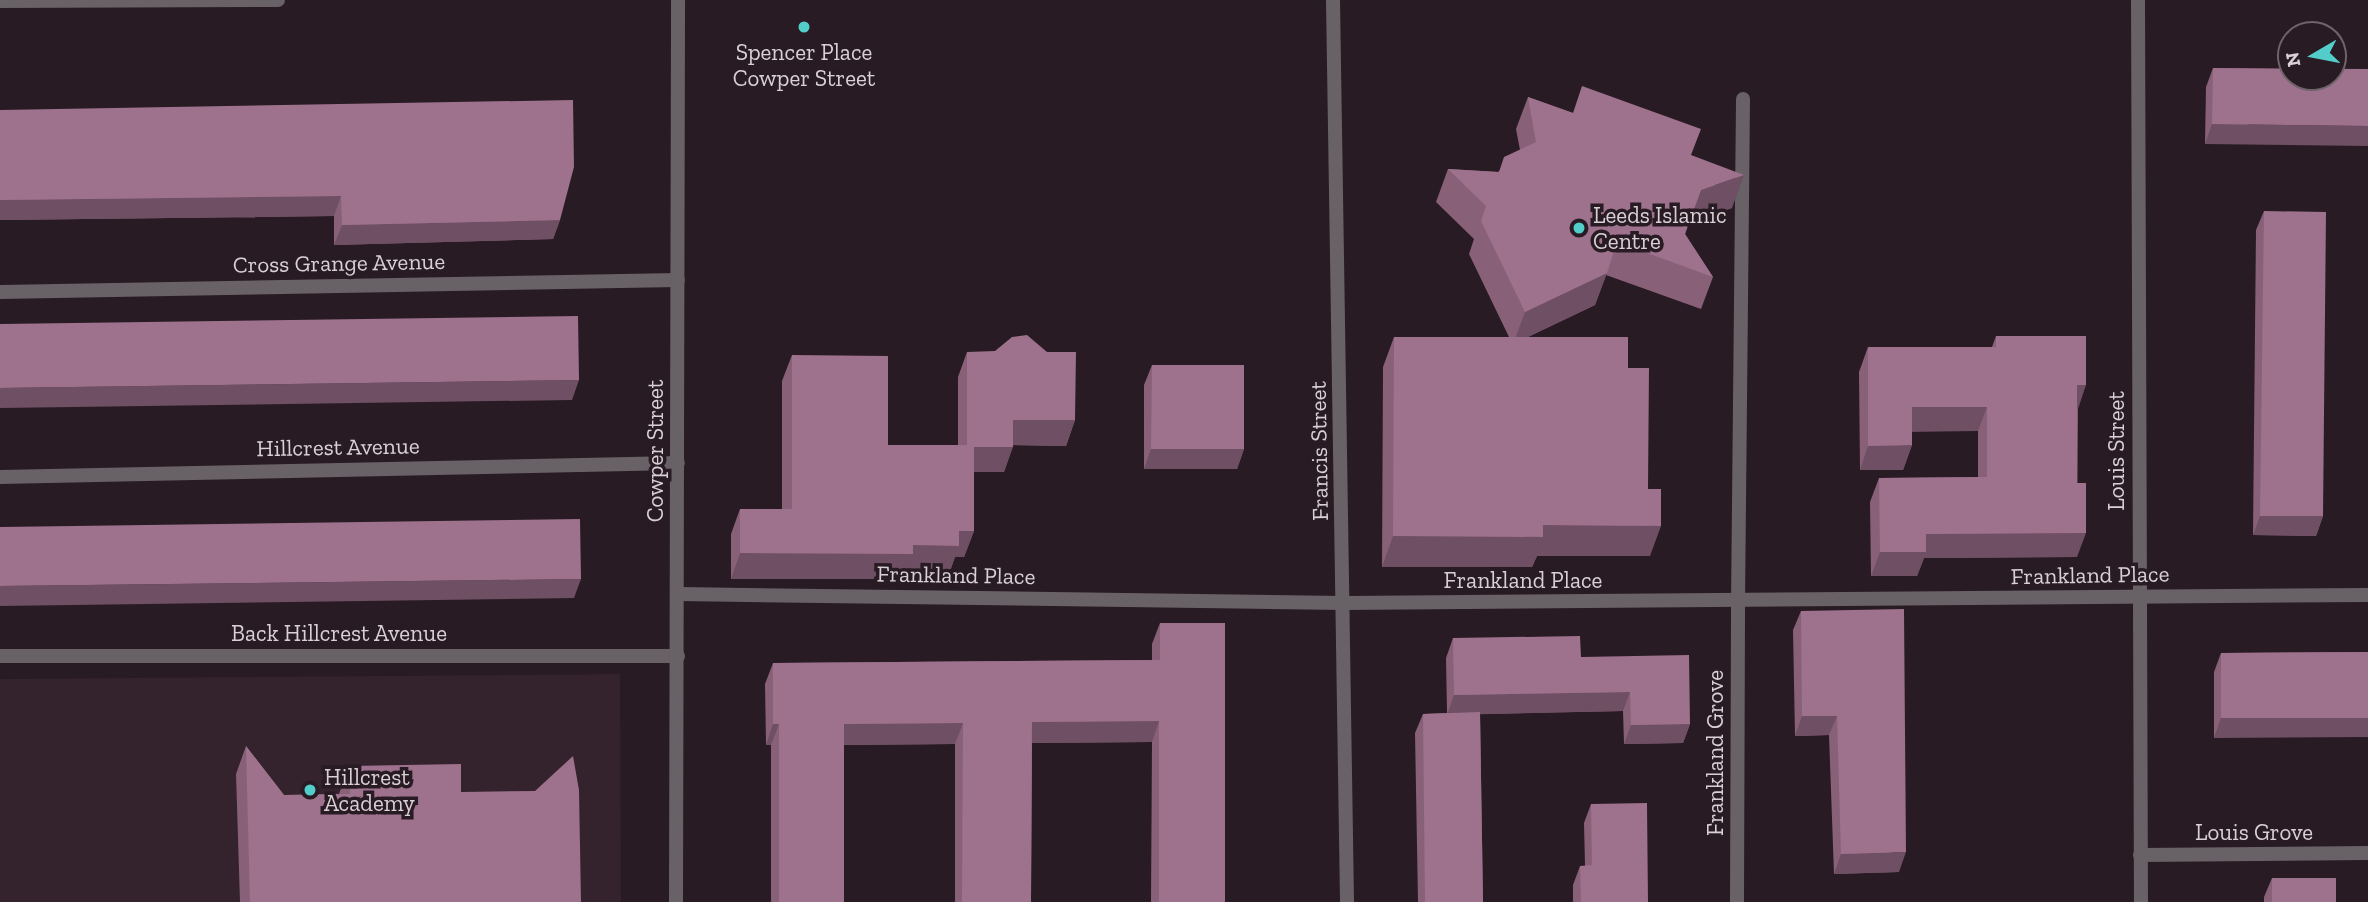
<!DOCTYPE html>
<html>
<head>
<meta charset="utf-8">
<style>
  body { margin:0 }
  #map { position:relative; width:2368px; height:902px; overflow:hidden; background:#281b23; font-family:"Zilla Slab",serif }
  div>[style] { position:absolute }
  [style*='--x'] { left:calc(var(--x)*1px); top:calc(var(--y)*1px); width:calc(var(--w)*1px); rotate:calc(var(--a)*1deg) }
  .built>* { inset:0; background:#34222d }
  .lane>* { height:14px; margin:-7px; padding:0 7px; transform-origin:7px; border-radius:7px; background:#686165 }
  .street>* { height:14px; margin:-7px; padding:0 7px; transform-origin:7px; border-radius:7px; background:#686165 }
  .wall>* { inset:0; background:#886179 }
  .shaded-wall>* { inset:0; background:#6f4f63 }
  .building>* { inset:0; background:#9e718d }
  .dots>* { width:19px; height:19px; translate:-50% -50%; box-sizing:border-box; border:4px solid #281b23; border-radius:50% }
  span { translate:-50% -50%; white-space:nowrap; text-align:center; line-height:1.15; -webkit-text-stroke:7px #281b23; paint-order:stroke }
  .poi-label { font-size:23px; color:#d9d0d5 }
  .left { translate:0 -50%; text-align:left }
  .street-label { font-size:23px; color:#d9d0d5 }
  .north { position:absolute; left:2277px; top:21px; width:70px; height:70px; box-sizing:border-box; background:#281b23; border:2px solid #6f636a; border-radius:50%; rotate:260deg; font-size:19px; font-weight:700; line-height:28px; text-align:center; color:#d9d0d5 }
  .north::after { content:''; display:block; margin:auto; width:24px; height:32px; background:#53cdc9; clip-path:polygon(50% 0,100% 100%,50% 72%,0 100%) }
</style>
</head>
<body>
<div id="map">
  <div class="built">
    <i style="clip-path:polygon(620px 674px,621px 902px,0 902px,0 679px)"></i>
  </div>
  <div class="lane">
    <i style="--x:0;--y:292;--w:678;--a:-1.01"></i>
    <i style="--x:1738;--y:603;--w:504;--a:-89.43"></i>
    <i style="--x:0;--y:656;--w:678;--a:0"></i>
  </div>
  <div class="street">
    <i style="--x:1333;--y:0;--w:902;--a:89.11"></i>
    <i style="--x:2138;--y:0;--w:902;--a:89.81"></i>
    <i style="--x:0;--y:1;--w:278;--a:-0.2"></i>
    <i style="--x:0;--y:477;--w:678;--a:-1.18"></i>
    <i style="--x:678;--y:594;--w:666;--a:0.77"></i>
    <i style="--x:1344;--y:603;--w:1024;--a:-0.45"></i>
    <i style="--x:2140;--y:855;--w:228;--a:-0.5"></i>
    <i style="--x:676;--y:902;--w:902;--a:-89.87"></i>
    <i style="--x:1737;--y:902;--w:299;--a:-89.8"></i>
  </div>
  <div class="wall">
    <i style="clip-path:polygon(2213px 68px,2368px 69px,2205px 144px,2206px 87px)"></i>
    <i style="clip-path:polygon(1528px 97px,1691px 155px,1732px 208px,1689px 222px,1685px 234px,1713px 277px,1701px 309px,1606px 275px,1595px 305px,1528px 337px,1628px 368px,1648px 489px,1650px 556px,1537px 556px,1532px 567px,1382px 567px,1383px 367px,1394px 337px,1509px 337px,1469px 254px,1474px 239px,1436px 202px,1448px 169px,1498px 172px,1520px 150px,1516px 129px)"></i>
    <i style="clip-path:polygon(0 110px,560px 220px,553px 239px,334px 245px,334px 216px,0 220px)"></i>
    <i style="clip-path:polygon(2264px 211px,2323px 516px,2316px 536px,2253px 535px,2256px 230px)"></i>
    <i style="clip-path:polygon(1996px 336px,2078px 409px,2077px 557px,1924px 558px,1917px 576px,1871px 576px,1870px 502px,1879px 478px,1978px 477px,1978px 431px,1912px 431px,1912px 445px,1903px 470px,1860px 470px,1859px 372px,1868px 347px,1992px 347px)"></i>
    <i style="clip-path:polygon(967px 352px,1075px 420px,1066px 446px,1013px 445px,1004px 472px,974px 472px,974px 531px,964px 557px,955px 557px,950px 571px,907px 571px,904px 579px,731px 579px,731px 534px,740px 509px,782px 509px,782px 381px,792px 355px,888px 445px,958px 445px,958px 377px)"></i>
    <i style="clip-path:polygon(1152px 365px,1244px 449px,1237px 469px,1144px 469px,1144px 385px)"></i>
    <i style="clip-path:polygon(1801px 611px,1899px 872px,1834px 874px,1829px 735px,1795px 736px,1793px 630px)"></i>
    <i style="clip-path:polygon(1160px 623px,1225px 902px,1151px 902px,1152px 742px,1032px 743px,1031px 902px,955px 902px,955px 744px,844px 745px,844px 902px,771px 902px,771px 745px,766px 745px,765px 684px,773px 663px,1152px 660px,1152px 644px)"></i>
    <i style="clip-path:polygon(1453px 638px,1581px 657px,1690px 724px,1683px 743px,1624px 744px,1623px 711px,1480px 714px,1483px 902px,1418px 902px,1415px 733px,1423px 714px,1447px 713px,1446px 658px)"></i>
    <i style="clip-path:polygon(2368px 652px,2214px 738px,2214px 672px,2221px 653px)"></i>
    <i style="clip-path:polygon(246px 746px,284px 795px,339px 794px,349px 766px,461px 792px,581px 902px,240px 902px,236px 774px)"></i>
    <i style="clip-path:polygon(1591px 804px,1648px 902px,1573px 902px,1573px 885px,1580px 866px,1585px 866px,1584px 823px)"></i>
    <i style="clip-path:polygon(2272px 878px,2336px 902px,2264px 902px,2264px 897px)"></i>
  </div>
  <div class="shaded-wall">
    <i style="clip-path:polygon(2212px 124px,2368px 126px,2368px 146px,2205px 144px)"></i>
    <i style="clip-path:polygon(1744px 175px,1732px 208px,1689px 222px,1673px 266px,1701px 190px)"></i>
    <i style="clip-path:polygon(341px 196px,334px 216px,0 220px,0 200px)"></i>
    <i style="clip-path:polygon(560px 220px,553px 239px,334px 245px,342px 225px)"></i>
    <i style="clip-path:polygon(1607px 273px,1595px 305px,1513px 344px,1525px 312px)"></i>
    <i style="clip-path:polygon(579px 380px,572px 400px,0 408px,0 388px)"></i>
    <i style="clip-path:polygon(2077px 385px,2086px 385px,2078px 409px,2068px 409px)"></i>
    <i style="clip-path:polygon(1912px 407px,1987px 407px,1978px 431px,1904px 432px)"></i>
    <i style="clip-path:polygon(1013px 420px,1075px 420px,1066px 446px,1004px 445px)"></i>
    <i style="clip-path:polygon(1912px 445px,1903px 470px,1860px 470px,1868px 446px)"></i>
    <i style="clip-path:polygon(974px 447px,1013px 447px,1004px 472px,964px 472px)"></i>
    <i style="clip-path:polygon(1151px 449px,1244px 449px,1237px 469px,1144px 469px)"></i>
    <i style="clip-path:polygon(2260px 516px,2323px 516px,2316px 536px,2253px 535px)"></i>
    <i style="clip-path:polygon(1543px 525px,1661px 526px,1650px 556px,1537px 556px,1532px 567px,1382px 567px,1393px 536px)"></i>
    <i style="clip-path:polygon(959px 531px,974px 531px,964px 557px,955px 557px,950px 571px,907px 571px,904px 579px,731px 579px,740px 553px,913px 545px)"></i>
    <i style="clip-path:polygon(2086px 533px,2077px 557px,1924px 558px,1917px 576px,1871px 576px,1880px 552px,1926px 534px)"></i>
    <i style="clip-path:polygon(581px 579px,574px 598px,0 606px,0 586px)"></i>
    <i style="clip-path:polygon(1630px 692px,1623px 711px,1447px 715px,1454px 695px)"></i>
    <i style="clip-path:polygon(1802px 716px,1837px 716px,1829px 735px,1795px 736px)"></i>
    <i style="clip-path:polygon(2221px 718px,2368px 718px,2368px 737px,2214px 738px)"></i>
    <i style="clip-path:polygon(1159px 721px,1152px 742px,1024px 743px,1032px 722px)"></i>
    <i style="clip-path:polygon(963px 723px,955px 744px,836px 745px,844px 724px)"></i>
    <i style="clip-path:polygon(773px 724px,779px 724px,771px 745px,766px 745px)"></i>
    <i style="clip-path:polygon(1690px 724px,1683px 743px,1624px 744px,1631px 725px)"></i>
    <i style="clip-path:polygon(1906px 852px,1899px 872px,1834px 874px,1841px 854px)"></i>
  </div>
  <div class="building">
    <i style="clip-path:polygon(2213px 68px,2291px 69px,2291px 77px,2333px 77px,2333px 69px,2368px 69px,2368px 126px,2212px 124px)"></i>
    <i style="clip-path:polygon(1582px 86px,1701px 129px,1691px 155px,1744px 175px,1701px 190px,1685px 234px,1713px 277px,1617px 242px,1607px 273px,1525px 312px,1481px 221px,1486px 206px,1448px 169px,1499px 172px,1504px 157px,1536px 142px,1528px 97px,1573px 113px)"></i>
    <i style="clip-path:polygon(573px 100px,574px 167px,560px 220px,342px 225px,341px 196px,0 200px,0 110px)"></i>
    <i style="clip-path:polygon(2264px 211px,2326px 212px,2323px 516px,2260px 516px)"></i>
    <i style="clip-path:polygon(578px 316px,579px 380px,0 388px,0 324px)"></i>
    <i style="clip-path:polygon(1027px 335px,1047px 352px,1076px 352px,1075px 420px,1013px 420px,1013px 447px,974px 447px,974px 531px,959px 531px,959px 546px,913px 545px,913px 554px,740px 553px,740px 509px,792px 509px,792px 355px,888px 356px,888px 445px,967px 445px,967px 352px,995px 351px,1012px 337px)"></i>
    <i style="clip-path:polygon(1996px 336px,2086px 336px,2086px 385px,2077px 385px,2077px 483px,2086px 483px,2086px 533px,1926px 534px,1926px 552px,1880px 552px,1879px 478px,1987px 477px,1987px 407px,1912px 407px,1912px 445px,1868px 446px,1868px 347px,1996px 347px)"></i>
    <i style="clip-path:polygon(1394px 337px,1628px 337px,1628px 368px,1649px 368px,1648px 489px,1661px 489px,1661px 526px,1543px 525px,1543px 537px,1393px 536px)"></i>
    <i style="clip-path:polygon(1152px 365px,1244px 365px,1244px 449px,1151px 449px)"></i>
    <i style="clip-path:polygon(580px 519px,581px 579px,0 586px,0 527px)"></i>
    <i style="clip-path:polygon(1904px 609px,1906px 852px,1841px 854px,1837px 716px,1802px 716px,1801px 611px)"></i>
    <i style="clip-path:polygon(1160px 623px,1225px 623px,1225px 902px,1159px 902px,1159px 721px,1032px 722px,1031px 902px,962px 902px,963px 723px,844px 724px,844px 902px,779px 902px,779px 724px,773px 724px,773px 663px,1160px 660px)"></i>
    <i style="clip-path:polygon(1580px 636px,1581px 657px,1689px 655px,1690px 724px,1631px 725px,1630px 692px,1454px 695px,1453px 638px)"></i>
    <i style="clip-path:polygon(2368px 652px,2368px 718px,2221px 718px,2221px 653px)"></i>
    <i style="clip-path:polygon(1480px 712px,1483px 902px,1425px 902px,1423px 714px)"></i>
    <i style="clip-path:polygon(246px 746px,284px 795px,350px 794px,349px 766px,461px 764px,461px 792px,535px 791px,573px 756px,579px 790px,581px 902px,250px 902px)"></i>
    <i style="clip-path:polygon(1647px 803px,1648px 902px,1581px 902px,1580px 866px,1592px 865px,1591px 804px)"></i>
    <i style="clip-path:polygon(2272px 878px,2336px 878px,2336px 902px,2272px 902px)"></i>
  </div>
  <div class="dots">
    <i style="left:804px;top:27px;background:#53cdc9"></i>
    <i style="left:1579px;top:228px;background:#53cdc9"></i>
    <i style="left:310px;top:790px;background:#53cdc9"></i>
  </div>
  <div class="poi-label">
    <span style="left:804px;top:65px">Spencer Place<br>Cowper Street</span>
    <span class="left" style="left:1593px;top:228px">Leeds Islamic<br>Centre</span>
    <span class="left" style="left:324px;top:790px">Hillcrest<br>Academy</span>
  </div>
  <div class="street-label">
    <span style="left:339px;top:263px;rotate:-1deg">Cross Grange Avenue</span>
    <span style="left:338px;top:447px;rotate:-1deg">Hillcrest Avenue</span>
    <span style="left:655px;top:451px;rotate:-90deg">Cowper Street</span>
    <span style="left:1319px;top:451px;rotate:-91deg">Francis Street</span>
    <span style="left:2116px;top:451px;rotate:-90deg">Louis Street</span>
    <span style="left:956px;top:575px;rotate:1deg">Frankland Place</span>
    <span style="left:2090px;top:575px;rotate:-1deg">Frankland Place</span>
    <span style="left:1523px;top:580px">Frankland Place</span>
    <span style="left:339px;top:633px">Back Hillcrest Avenue</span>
    <span style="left:1715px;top:753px;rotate:-90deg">Frankland Grove</span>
    <span style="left:2254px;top:832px">Louis Grove</span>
  </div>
  <div class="north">N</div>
</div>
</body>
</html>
